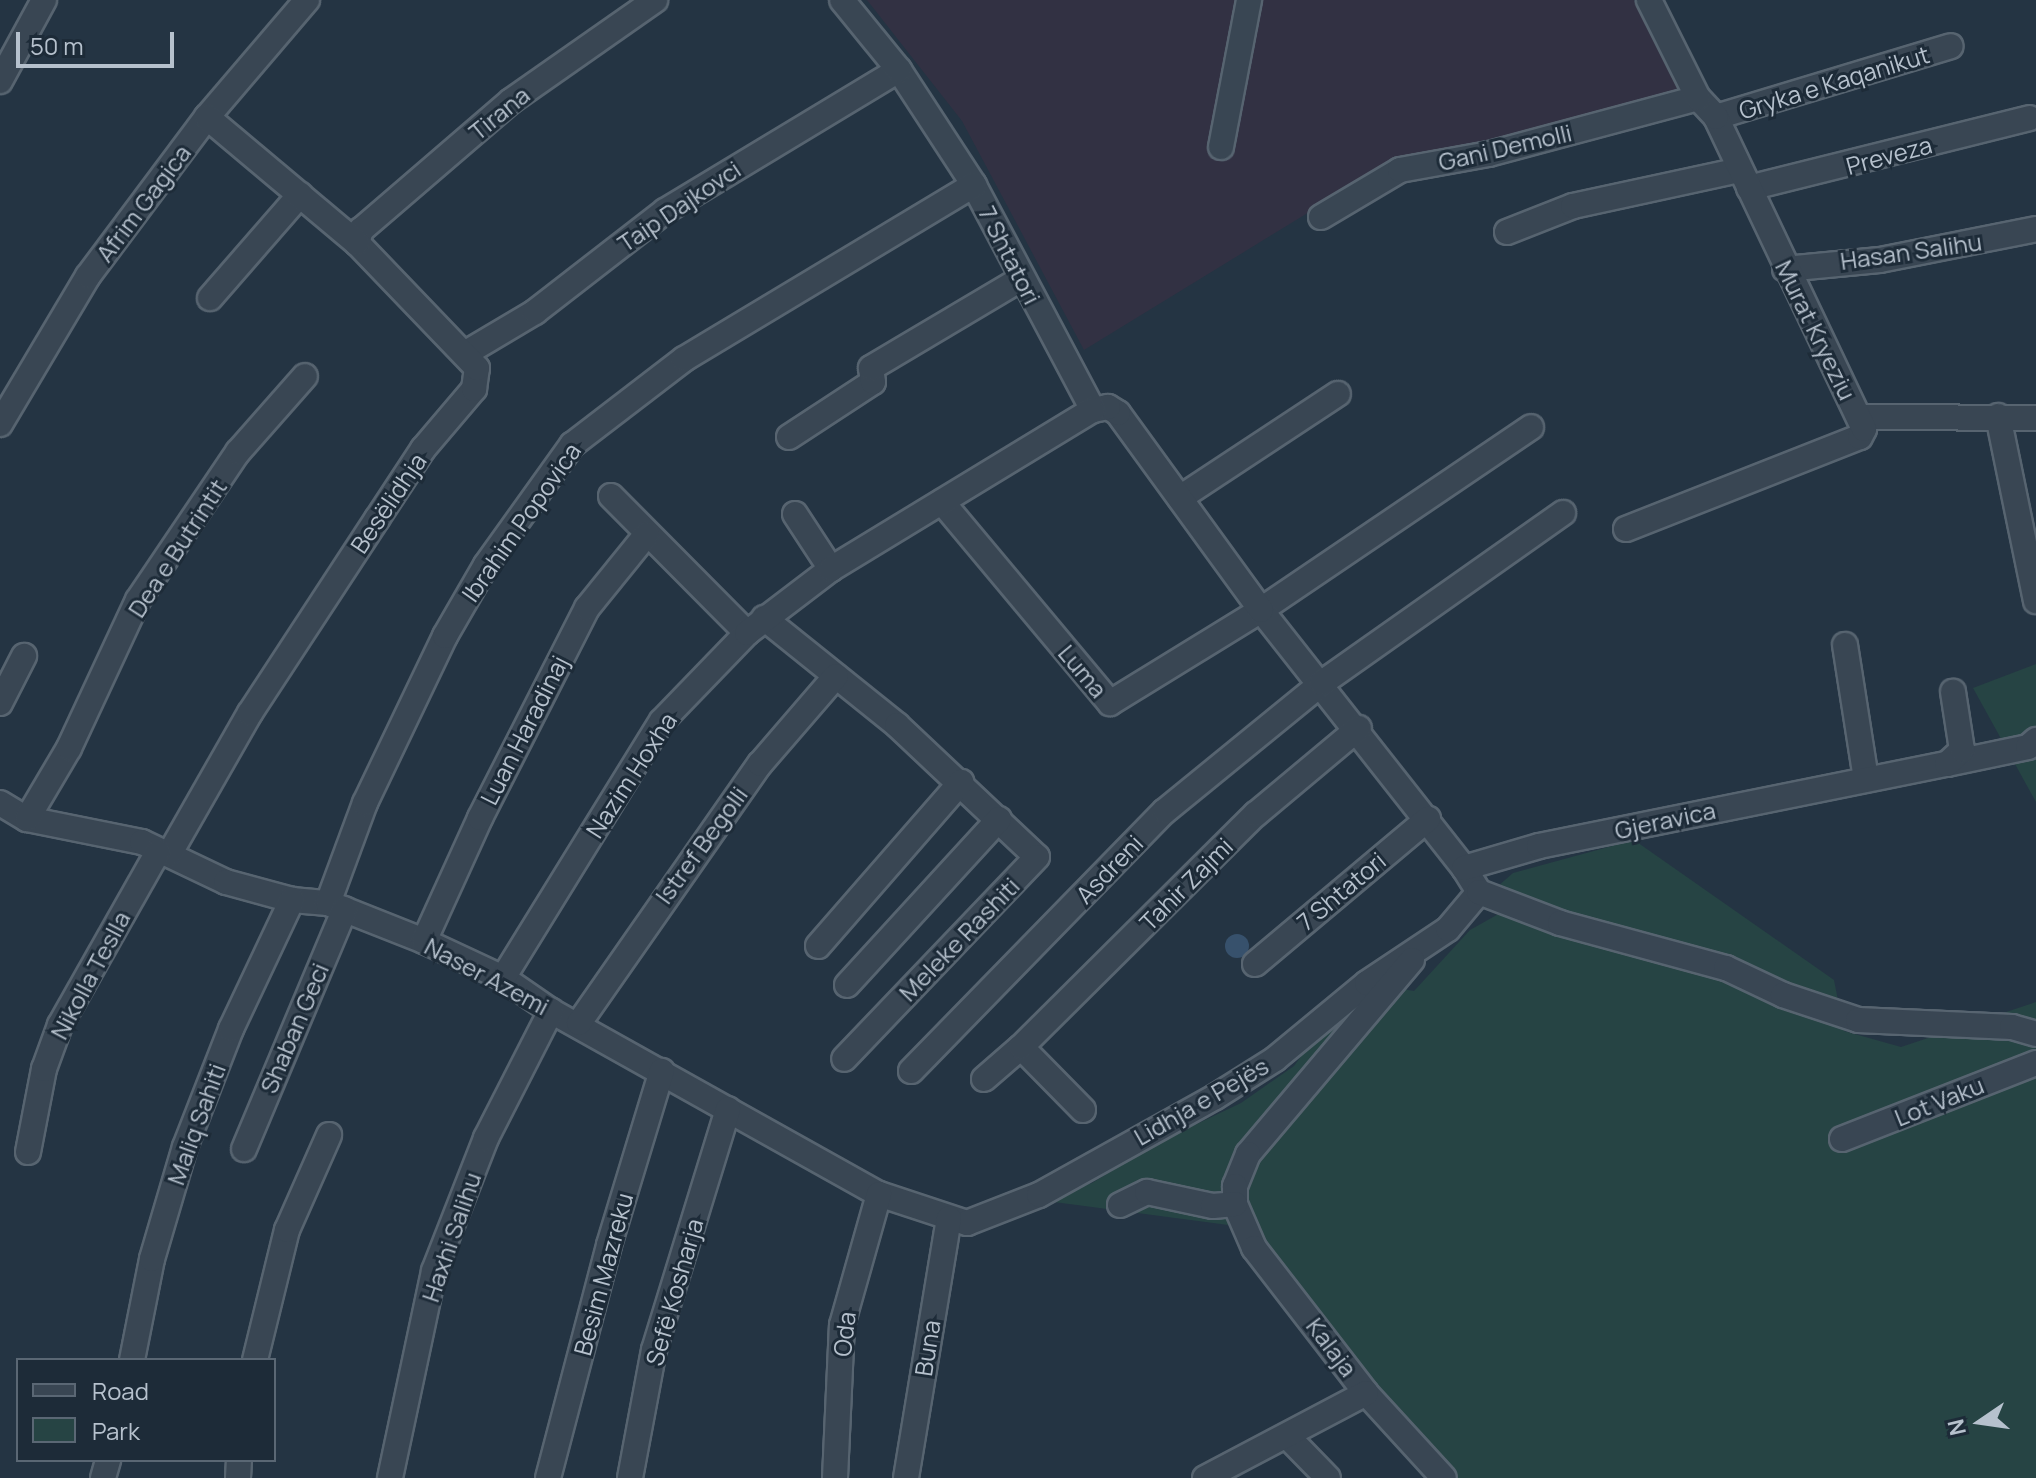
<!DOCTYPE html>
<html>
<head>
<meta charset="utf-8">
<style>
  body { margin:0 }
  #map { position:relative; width:2036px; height:1478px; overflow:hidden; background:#243443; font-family:Manrope,sans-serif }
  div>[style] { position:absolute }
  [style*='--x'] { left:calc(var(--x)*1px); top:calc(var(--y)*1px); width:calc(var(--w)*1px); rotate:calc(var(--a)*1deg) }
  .medical>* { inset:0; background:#323143 }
  .green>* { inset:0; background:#264444 }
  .water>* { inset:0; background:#37516c }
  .round { border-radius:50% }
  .roads { filter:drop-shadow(2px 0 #576470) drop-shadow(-2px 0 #576470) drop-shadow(0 2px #576470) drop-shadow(0 -2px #576470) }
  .minor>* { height:24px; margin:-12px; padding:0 12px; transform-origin:12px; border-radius:12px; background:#394653 }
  span { translate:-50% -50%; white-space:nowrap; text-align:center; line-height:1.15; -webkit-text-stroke:6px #1d2b38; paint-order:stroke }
  .street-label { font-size:24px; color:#b6c1cd }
  .legend { position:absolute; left:16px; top:1358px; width:260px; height:104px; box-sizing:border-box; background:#1d2b38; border:2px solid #5a6774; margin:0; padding:10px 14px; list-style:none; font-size:24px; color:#b6c1cd }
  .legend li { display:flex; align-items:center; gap:16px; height:40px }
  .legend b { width:40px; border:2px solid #5a6774 }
  .north { position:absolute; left:1940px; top:1382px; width:80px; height:80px; -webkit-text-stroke:6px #1d2b38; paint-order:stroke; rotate:257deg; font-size:22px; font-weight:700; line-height:32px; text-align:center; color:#b6c1cd }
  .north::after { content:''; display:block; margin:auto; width:28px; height:36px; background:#b6c1cd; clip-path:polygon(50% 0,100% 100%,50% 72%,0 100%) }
  .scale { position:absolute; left:16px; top:32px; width:158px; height:36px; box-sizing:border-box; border:4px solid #b6c1cd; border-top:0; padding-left:10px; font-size:24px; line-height:28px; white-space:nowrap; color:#b6c1cd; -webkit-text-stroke:6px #1d2b38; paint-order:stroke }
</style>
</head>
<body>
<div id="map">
  <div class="medical">
    <i style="clip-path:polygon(867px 0,1634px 0,1682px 93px,1485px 148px,1391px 162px,1084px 350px,962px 121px)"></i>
  </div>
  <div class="green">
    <i style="clip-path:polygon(2036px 664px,2036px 802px,1973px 688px)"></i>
    <i style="clip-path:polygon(1634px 840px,1834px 980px,1844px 1031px,1901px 1047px,2036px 1002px,2036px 1478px,1451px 1478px,1251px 1228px,1039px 1200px,1092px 1183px,1157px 1143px,1241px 1103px,1294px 1066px,1317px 1034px,1378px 985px,1414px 991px,1470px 930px,1502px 912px,1497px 887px,1513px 873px)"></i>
  </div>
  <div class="water">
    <i class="round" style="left:1225px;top:934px;width:24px;height:24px"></i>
  </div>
  <div class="roads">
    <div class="minor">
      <i style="--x:0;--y:81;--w:92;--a:-61.5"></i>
      <i style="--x:1716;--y:117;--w:245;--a:-16.8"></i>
      <i style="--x:1221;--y:147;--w:150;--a:-79.2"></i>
      <i style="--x:1749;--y:188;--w:289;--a:-14"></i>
      <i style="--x:1321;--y:217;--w:92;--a:-30.7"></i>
      <i style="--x:1400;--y:170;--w:90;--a:-10.2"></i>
      <i style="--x:1489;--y:154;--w:216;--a:-15"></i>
      <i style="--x:1507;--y:232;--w:71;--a:-21.5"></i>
      <i style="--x:1573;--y:206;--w:171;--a:-12.2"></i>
      <i style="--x:357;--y:243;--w:14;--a:-73"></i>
      <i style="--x:361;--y:230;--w:198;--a:-40.7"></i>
      <i style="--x:511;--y:101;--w:176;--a:-35"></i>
      <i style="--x:1785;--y:269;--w:95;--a:-5.4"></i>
      <i style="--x:1880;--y:260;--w:159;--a:-11.2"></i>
      <i style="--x:210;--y:298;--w:137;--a:-48.9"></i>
      <i style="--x:466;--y:353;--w:80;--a:-30.7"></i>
      <i style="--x:535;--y:312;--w:165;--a:-37.8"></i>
      <i style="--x:665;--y:211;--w:273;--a:-31.1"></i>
      <i style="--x:1998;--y:416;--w:189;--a:78.4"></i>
      <i style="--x:1860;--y:417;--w:176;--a:0.3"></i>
      <i style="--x:0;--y:424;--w:172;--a:-59.3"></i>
      <i style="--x:88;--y:276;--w:199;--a:-53.2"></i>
      <i style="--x:207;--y:117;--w:154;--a:-49.5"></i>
      <i style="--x:789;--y:437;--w:100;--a:-33.2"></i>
      <i style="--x:873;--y:382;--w:14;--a:-98"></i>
      <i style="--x:871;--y:368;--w:174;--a:-30.7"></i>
      <i style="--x:611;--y:496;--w:193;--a:45.2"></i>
      <i style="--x:1180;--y:498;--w:189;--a:-33.4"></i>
      <i style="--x:942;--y:502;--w:262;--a:50.1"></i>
      <i style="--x:1110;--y:703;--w:177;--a:-31.6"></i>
      <i style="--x:1261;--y:610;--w:326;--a:-34.1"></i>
      <i style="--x:795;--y:514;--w:66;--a:56.8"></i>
      <i style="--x:1626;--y:529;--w:251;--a:-21.5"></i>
      <i style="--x:1860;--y:437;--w:9;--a:-63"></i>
      <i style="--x:1864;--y:429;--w:345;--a:-115.4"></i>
      <i style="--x:1716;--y:117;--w:26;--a:-133"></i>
      <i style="--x:1698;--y:98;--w:110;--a:-116.6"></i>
      <i style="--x:764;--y:618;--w:171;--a:38.8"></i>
      <i style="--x:897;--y:725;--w:192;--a:43.3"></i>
      <i style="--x:1037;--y:857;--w:279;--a:133.7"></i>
      <i style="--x:1845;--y:645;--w:136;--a:81.1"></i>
      <i style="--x:0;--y:703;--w:53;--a:-62.9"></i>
      <i style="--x:1947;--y:764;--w:83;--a:-11.9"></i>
      <i style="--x:2028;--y:747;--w:11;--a:-41"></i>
      <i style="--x:0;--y:803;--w:31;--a:31"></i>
      <i style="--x:27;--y:819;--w:117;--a:11.3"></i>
      <i style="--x:142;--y:842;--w:93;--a:25.5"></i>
      <i style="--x:226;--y:882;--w:68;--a:15.3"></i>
      <i style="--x:292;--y:900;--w:36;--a:5"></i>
      <i style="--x:328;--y:903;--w:103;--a:21.6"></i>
      <i style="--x:424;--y:941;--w:87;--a:25.1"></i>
      <i style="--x:503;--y:978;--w:58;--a:34.5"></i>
      <i style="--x:551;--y:1011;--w:376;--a:29.2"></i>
      <i style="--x:879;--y:1194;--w:93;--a:18.2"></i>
      <i style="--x:967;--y:1223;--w:77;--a:-21.3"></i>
      <i style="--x:1039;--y:1195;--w:201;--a:-29.1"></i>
      <i style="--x:1215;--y:1097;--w:71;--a:-32.3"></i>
      <i style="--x:1275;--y:1059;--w:119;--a:-39.6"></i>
      <i style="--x:1367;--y:983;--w:97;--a:-33.7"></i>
      <i style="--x:1448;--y:929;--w:48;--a:-50"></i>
      <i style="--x:1479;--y:892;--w:28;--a:-122"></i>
      <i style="--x:1464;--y:868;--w:328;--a:-128.2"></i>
      <i style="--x:1261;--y:610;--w:243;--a:-126"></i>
      <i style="--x:1118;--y:413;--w:12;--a:-149"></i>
      <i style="--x:1108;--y:407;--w:15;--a:169"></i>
      <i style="--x:1093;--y:410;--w:255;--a:-117.9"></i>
      <i style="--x:974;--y:185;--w:137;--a:-123.1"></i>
      <i style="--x:899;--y:70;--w:90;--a:-129.2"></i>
      <i style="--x:27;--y:819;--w:82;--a:-59.4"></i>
      <i style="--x:69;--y:748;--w:163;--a:-65"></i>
      <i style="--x:138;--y:600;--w:179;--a:-56"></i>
      <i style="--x:238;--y:452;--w:101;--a:-48.6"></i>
      <i style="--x:170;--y:853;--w:161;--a:-60.3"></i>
      <i style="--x:250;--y:713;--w:232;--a:-56.8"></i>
      <i style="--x:377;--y:519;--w:84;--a:-56.7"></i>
      <i style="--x:423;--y:449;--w:79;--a:-49.6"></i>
      <i style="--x:474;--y:389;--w:21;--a:-82"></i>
      <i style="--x:477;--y:368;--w:173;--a:-133.8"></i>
      <i style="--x:357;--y:243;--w:196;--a:-140"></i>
      <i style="--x:1464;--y:868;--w:78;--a:-16.3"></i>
      <i style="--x:1539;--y:846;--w:416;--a:-11.4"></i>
      <i style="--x:1947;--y:764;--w:21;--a:-43"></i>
      <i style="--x:1962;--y:750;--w:59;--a:-98.8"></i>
      <i style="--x:1479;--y:892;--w:87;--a:20.9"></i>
      <i style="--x:1560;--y:923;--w:172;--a:15.2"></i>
      <i style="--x:1726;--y:968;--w:63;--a:25.3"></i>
      <i style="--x:1783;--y:995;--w:79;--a:18.4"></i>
      <i style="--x:1858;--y:1020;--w:154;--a:2.6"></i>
      <i style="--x:2012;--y:1027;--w:25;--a:16"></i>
      <i style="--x:328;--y:903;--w:107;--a:-69.7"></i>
      <i style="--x:365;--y:803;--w:185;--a:-64.4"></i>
      <i style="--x:445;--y:636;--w:82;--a:-60"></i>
      <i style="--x:486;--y:565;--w:148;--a:-54.4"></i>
      <i style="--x:572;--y:445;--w:141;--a:-37.5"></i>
      <i style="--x:684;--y:359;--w:338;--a:-31"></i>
      <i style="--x:424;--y:941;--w:135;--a:-65.5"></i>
      <i style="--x:480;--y:818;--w:236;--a:-63"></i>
      <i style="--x:587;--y:608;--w:95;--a:-51"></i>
      <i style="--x:818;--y:946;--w:218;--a:-48.9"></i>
      <i style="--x:1412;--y:960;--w:254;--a:130.2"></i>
      <i style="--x:1248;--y:1154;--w:35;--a:112"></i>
      <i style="--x:1235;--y:1186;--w:18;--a:90"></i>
      <i style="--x:1235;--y:1204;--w:48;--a:66.6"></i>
      <i style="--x:1254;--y:1248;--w:183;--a:52.3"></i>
      <i style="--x:1366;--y:1393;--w:115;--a:47.5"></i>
      <i style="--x:1255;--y:964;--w:226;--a:-40"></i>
      <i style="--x:503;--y:978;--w:302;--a:-58.3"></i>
      <i style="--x:662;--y:721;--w:122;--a:-46"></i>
      <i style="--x:747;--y:633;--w:106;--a:-37.3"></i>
      <i style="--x:831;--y:569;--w:306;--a:-31.3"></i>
      <i style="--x:847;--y:985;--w:225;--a:-47.5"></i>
      <i style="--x:579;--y:1023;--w:316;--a:-55.1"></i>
      <i style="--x:760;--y:764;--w:116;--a:-49.2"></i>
      <i style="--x:911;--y:1071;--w:363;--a:-45.7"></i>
      <i style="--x:1165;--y:811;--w:203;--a:-39.2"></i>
      <i style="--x:1322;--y:683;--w:295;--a:-35.2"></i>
      <i style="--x:984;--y:1079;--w:49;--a:-40.9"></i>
      <i style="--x:1083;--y:1110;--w:88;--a:-134.5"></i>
      <i style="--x:1021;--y:1047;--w:331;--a:-44.8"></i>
      <i style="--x:1256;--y:814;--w:134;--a:-39.9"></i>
      <i style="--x:1842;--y:1139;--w:208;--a:-21.4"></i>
      <i style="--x:244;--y:1149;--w:260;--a:-67.2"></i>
      <i style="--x:28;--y:1152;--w:85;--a:-79.1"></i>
      <i style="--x:44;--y:1069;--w:47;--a:-70"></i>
      <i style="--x:60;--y:1025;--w:199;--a:-60.5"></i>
      <i style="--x:1120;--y:1205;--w:30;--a:-26"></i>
      <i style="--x:1147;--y:1192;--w:67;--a:12"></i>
      <i style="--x:1213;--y:1206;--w:22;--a:-5"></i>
      <i style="--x:132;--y:1360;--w:103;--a:-78.8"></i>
      <i style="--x:152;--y:1259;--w:117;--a:-73.6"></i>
      <i style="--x:185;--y:1147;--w:127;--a:-68.7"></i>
      <i style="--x:231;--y:1029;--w:143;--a:-64.7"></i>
      <i style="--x:255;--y:1360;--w:134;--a:-76.2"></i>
      <i style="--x:287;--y:1230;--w:104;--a:-66.1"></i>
      <i style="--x:1288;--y:1437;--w:57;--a:45.7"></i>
      <i style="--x:103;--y:1478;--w:19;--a:-74"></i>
      <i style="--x:238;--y:1478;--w:18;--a:-87"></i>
      <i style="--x:390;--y:1478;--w:212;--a:-78"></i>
      <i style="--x:434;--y:1271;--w:143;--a:-68.6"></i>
      <i style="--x:486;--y:1138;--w:143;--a:-62.9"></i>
      <i style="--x:548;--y:1478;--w:241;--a:-75.3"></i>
      <i style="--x:609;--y:1245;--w:182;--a:-73.1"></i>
      <i style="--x:630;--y:1478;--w:130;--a:-79.4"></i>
      <i style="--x:654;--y:1350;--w:252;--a:-72.9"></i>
      <i style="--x:835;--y:1478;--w:153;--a:-87.4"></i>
      <i style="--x:842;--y:1325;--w:136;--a:-74.2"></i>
      <i style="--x:906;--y:1478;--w:263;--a:-80.6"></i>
      <i style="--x:1205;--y:1478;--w:182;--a:-27.8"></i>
    </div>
  </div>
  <div class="street-label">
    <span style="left:1834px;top:82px;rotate:-17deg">Gryka e Kaqanikut</span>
    <span style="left:499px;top:113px;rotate:-39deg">Tirana</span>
    <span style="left:1505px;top:147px;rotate:-13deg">Gani Demolli</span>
    <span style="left:1889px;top:155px;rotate:-15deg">Preveza</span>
    <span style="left:143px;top:203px;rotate:-53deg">Afrim Gagica</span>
    <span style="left:679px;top:206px;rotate:-34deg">Taip Dajkovci</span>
    <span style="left:1911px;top:251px;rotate:-8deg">Hasan Salihu</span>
    <span style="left:1010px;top:255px;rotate:63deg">7 Shtatori</span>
    <span style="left:1816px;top:330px;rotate:64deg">Murat Kryeziu</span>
    <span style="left:388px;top:503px;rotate:-56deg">Besëlidhja</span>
    <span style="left:521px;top:522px;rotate:-55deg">Ibrahim Popovica</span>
    <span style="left:177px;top:548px;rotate:-57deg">Dea e Butrintit</span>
    <span style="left:1083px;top:671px;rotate:50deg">Luma</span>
    <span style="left:524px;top:730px;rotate:-63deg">Luan Haradinaj</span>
    <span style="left:631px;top:775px;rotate:-57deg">Nazim Hoxha</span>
    <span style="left:1665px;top:820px;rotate:-12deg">Gjeravica</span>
    <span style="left:701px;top:845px;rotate:-54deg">Istref Begolli</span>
    <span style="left:1109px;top:869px;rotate:-46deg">Asdreni</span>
    <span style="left:1186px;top:884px;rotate:-45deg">Tahir Zajmi</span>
    <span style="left:1341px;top:891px;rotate:-40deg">7 Shtatori</span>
    <span style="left:959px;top:939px;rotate:-46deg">Meleke Rashiti</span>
    <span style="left:90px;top:975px;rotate:-62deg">Nikolla Teslla</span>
    <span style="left:487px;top:976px;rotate:28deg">Naser Azemi</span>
    <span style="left:294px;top:1028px;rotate:-67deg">Shaban Geci</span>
    <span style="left:1201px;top:1101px;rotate:-30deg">Lidhja e Pejës</span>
    <span style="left:1939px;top:1101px;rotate:-22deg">Lot Vaku</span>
    <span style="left:196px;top:1124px;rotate:-70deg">Maliq Sahiti</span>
    <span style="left:451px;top:1237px;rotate:-71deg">Haxhi Salihu</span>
    <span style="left:603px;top:1274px;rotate:-75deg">Besim Mazreku</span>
    <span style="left:674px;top:1292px;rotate:-74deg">Sefë Kosharja</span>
    <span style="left:844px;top:1334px;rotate:-83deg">Oda</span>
    <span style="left:1332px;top:1347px;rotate:53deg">Kalaja</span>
    <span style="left:927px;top:1348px;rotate:-81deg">Buna</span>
  </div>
  <ul class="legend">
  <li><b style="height:10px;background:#394653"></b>Road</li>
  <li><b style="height:22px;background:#264444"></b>Park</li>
  </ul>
  <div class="north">N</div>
  <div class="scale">50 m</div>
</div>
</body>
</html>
